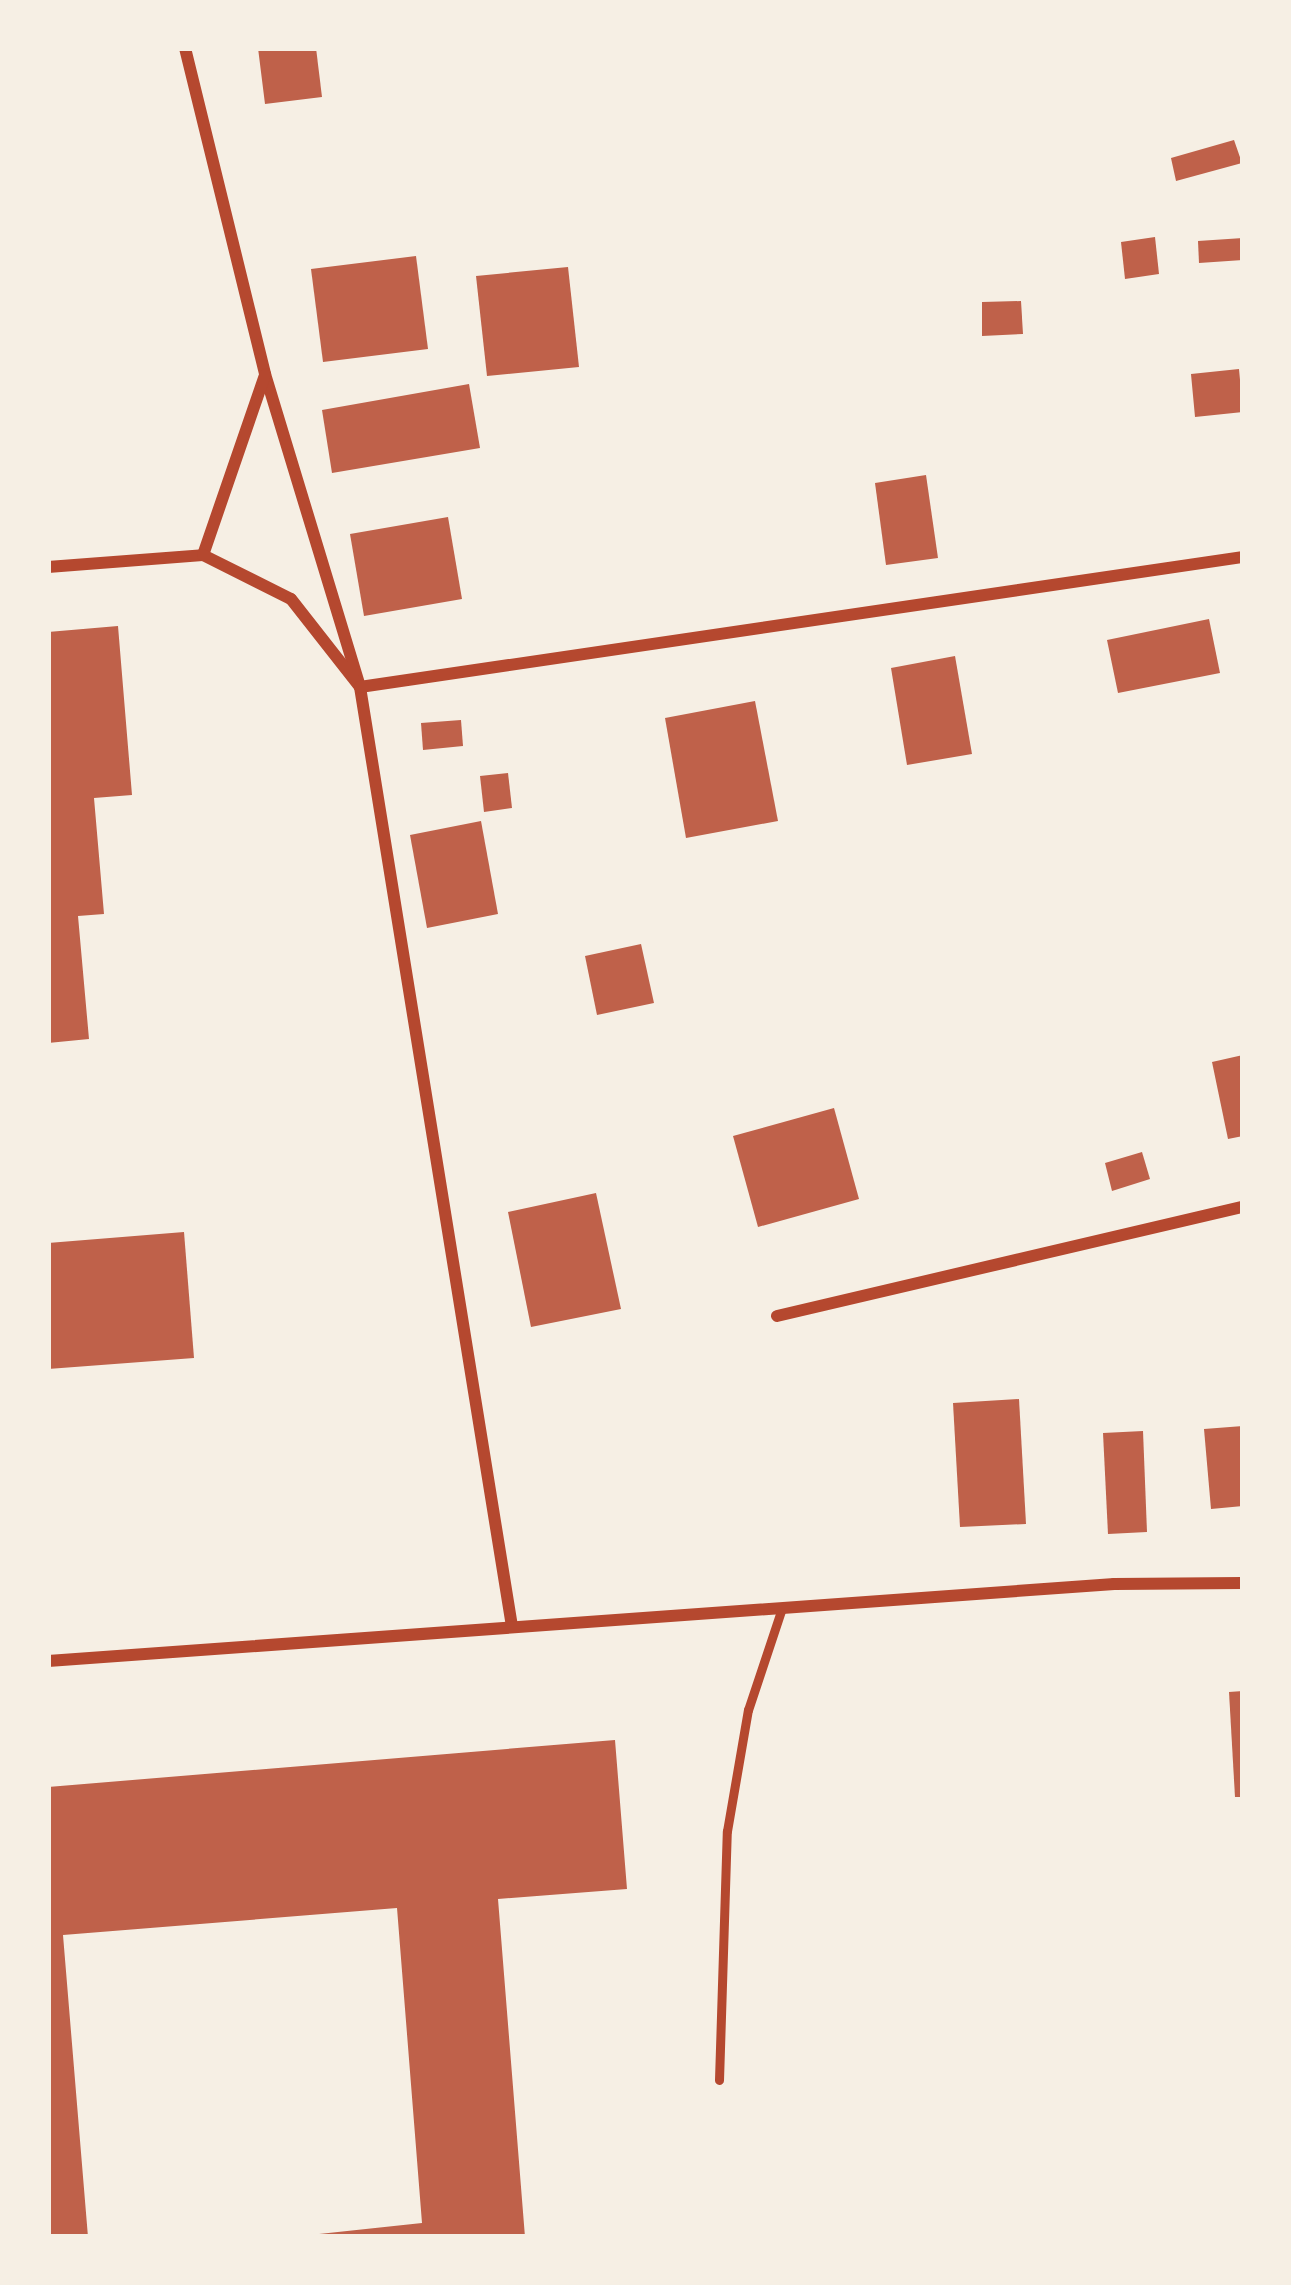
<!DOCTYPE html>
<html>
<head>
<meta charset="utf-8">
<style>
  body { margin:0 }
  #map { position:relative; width:1291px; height:2285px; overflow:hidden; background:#f6efe4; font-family:Manrope,sans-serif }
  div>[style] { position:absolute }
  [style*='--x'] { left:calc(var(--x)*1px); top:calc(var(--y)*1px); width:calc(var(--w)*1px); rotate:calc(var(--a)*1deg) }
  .building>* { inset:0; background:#bf614a }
  .service>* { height:9px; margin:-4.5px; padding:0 4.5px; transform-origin:4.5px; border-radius:4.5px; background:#b5482f }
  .minor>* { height:12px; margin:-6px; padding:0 6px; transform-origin:6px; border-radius:6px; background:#b5482f }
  span { translate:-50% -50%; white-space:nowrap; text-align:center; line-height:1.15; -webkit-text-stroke:12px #f6efe4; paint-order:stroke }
  .frame { position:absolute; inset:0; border:51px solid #f6efe4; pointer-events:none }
</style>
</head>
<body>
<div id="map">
  <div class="building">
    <i style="clip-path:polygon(258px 48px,316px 48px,322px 97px,265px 104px)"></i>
    <i style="clip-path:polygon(1234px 140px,1242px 163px,1176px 181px,1171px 158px)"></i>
    <i style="clip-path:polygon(1155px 237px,1159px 274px,1125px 279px,1121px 242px)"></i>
    <i style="clip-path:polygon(1243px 238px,1243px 260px,1199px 263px,1198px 241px)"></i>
    <i style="clip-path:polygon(416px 256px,428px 349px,323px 362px,311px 269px)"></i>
    <i style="clip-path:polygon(568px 267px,579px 367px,487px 376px,476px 276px)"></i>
    <i style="clip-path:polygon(1021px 301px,1023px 334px,982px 336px,982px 302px)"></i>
    <i style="clip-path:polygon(1239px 369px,1243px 412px,1195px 417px,1191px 374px)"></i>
    <i style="clip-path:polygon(469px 384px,480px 448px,332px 473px,322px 410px)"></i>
    <i style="clip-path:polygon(926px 475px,938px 558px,886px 565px,875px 483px)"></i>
    <i style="clip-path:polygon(448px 517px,462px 599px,364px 616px,350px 534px)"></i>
    <i style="clip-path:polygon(1209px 619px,1220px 673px,1118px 693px,1107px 640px)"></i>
    <i style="clip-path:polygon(118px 626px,132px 795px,94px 798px,104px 914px,78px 916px,89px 1039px,48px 1043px,48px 632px)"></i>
    <i style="clip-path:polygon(955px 656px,972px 754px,907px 765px,891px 668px)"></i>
    <i style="clip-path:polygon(755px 701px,778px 821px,686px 838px,665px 718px)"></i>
    <i style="clip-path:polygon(461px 720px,463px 746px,423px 750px,421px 723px)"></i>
    <i style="clip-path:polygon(508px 773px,512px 808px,484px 812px,480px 776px)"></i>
    <i style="clip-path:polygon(481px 821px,498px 914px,427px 928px,410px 835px)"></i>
    <i style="clip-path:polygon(641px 944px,654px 1003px,597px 1015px,585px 956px)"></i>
    <i style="clip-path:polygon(1243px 1055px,1243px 1136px,1228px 1139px,1212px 1062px)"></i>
    <i style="clip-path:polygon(834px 1108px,859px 1199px,758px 1227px,733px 1136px)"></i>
    <i style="clip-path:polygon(1142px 1152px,1150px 1179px,1112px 1191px,1105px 1163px)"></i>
    <i style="clip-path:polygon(596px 1193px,621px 1309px,531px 1327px,508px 1212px)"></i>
    <i style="clip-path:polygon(184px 1232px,194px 1358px,48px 1369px,48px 1243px)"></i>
    <i style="clip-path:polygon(1019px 1399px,1026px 1524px,960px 1527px,953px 1403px)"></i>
    <i style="clip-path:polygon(1243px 1426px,1243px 1506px,1211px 1509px,1204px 1429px)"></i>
    <i style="clip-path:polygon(1143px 1431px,1147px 1532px,1108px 1534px,1103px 1433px)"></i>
    <i style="clip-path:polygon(1243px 1691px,1243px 1797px,1235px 1797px,1229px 1692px)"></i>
    <i style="clip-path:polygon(615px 1740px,627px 1889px,498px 1899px,525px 2237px,291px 2237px,422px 2223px,397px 1908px,63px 1935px,88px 2237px,48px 2237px,48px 1787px)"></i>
  </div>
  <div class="service">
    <i style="--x:719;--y:2080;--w:249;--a:-88.2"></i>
    <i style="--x:727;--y:1831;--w:123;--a:-80.2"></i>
    <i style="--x:748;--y:1710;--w:104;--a:-71.6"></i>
  </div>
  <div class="minor">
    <i style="--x:185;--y:48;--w:336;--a:76.2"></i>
    <i style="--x:265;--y:374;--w:327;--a:73.1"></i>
    <i style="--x:360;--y:687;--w:952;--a:80.81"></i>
    <i style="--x:203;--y:555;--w:190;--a:-71"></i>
    <i style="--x:48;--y:567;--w:155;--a:-4.4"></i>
    <i style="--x:203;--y:555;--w:98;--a:26.6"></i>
    <i style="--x:291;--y:599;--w:112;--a:51.9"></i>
    <i style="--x:360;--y:687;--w:893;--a:-8.38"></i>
    <i style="--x:777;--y:1316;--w:479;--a:-13.2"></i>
    <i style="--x:48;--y:1661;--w:1069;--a:-4.13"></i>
    <i style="--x:1114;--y:1584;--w:129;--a:-0.4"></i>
  </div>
  <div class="frame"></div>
</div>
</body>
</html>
